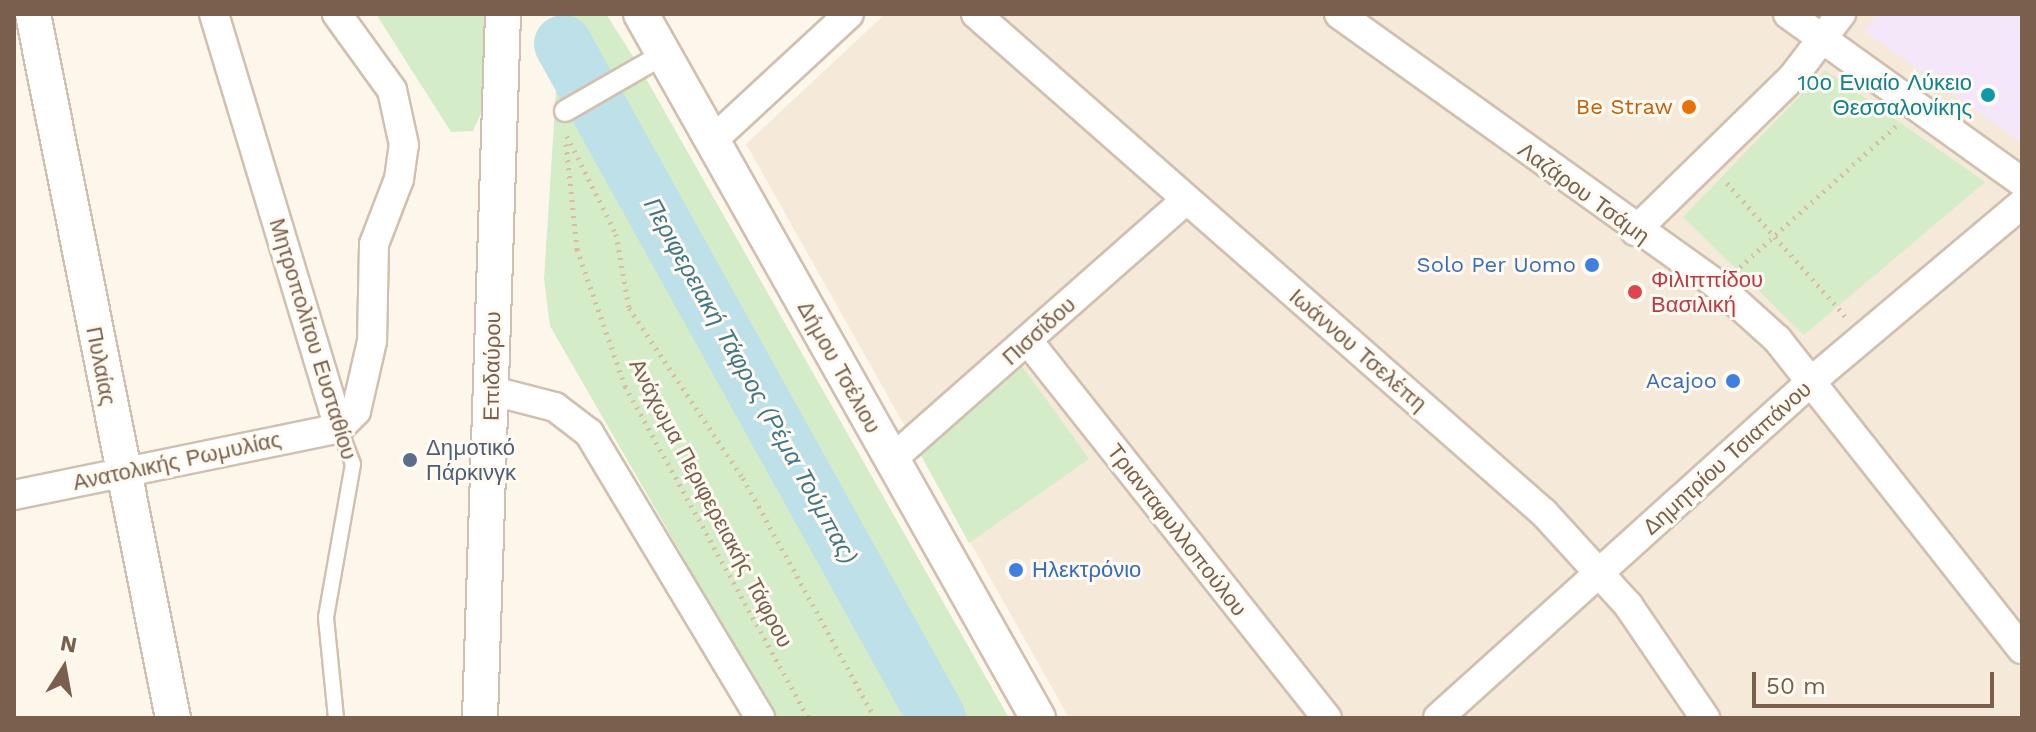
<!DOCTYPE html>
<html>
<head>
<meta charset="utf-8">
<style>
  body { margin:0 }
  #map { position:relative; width:2036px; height:732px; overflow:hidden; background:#fdf7eb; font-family:"Work Sans",sans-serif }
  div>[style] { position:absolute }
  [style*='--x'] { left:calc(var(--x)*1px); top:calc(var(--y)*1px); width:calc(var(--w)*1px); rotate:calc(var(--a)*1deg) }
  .residential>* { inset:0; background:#f5ead9 }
  .education>* { inset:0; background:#f4e7fa }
  .green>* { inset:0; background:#d4ecc8 }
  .river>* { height:58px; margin:-29px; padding:0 29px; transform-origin:29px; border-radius:29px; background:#bde0e9 }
  .path>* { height:5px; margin-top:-2.5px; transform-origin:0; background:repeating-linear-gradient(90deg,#dabca3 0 2px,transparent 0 8px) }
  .roads { filter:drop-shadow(2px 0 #d1c0af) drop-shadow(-2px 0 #d1c0af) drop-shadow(0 2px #d1c0af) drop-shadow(0 -2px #d1c0af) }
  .service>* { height:14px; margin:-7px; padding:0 7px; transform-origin:7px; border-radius:7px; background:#fff }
  .pedestrian>* { height:20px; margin:-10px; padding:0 10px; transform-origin:10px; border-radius:10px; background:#fff }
  .minor>* { height:28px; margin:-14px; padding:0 14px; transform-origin:14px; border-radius:14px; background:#fff }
  .tertiary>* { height:34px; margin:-17px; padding:0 17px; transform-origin:17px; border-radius:17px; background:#fff }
  .dots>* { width:22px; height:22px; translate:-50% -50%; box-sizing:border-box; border:4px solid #fffbf2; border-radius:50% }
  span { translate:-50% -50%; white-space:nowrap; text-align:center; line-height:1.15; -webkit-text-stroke:6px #fffbf2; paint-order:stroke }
  .culture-label { font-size:22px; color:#0d838f }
  .right { translate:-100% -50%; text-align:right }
  .food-label { font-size:22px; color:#c56008 }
  .street-label { font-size:22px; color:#7a5f4c }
  .shop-label { font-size:22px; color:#366cbe }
  .left { translate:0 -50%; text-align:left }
  .health-label { font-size:22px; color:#be3a42 }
  .service-label { font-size:22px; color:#4e5e75 }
  .water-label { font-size:24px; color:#417787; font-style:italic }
  .frame { position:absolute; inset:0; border:16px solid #7a5f4c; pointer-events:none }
  .north { position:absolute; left:24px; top:628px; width:80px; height:80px; -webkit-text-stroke:6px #fffbf2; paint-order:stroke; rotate:11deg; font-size:22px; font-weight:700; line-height:32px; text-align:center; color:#7a5f4c }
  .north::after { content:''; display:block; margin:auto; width:28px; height:36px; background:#7a5f4c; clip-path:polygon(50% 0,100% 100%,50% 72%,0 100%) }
  .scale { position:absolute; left:1752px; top:672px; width:242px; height:36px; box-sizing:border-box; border:4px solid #7a5f4c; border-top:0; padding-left:10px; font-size:24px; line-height:28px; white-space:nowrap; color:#7a5f4c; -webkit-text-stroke:6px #fffbf2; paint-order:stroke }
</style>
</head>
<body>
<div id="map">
  <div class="residential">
    <i style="clip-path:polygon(885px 14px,2022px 14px,2022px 718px,1069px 718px,746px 144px)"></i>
  </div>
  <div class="education">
    <i style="clip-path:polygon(1877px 14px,2022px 14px,2022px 143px,1864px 31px)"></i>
  </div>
  <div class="green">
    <i style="clip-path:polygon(376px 14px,492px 14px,486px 102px,473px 131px,451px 132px)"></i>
    <i style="clip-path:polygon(561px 14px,606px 14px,636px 61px,1009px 718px,776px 718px,550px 326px,544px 279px)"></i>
    <i style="clip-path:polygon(1825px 70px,1985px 182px,1804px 335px,1683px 217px)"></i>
    <i style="clip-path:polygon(1015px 356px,1089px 459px,969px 543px,918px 450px)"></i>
  </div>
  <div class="river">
    <i style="--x:563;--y:44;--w:771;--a:60.97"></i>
  </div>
  <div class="path">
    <i style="--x:567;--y:136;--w:110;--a:63.4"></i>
    <i style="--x:616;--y:234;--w:75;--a:80"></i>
    <i style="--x:629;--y:308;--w:205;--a:56.2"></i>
    <i style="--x:743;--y:478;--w:274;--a:61.2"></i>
    <i style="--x:566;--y:144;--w:106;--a:84"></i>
    <i style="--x:577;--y:249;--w:145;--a:70.7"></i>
    <i style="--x:625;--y:386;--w:379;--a:61.1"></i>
    <i style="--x:1727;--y:183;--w:178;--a:48.4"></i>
    <i style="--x:1740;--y:267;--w:210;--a:-42.1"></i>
  </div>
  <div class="roads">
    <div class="service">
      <i style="--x:336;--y:718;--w:101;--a:-95.7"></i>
      <i style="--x:326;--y:617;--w:155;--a:-80"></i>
      <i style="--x:353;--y:464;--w:39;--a:-111"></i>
    </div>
    <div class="pedestrian">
      <i style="--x:565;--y:111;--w:114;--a:-29.9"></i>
    </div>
    <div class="minor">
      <i style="--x:214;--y:14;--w:432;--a:73.2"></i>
      <i style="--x:976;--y:14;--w:756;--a:41.3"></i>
      <i style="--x:1544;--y:513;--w:125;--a:47.6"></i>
      <i style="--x:1628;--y:605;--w:137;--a:55.7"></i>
      <i style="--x:1339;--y:14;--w:465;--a:35.6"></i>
      <i style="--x:1717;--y:285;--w:81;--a:42"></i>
      <i style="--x:1777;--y:339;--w:395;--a:51.7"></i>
      <i style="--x:1788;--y:14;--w:288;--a:35.7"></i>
      <i style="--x:713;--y:140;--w:185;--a:-42.8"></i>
      <i style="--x:1635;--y:231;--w:219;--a:-44.3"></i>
      <i style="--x:1792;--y:78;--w:81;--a:-52.6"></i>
      <i style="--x:1028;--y:341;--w:481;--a:51.6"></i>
      <i style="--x:493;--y:391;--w:64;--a:14.5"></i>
      <i style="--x:555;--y:407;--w:43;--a:37.4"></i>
      <i style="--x:589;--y:433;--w:332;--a:59"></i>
      <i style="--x:891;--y:460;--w:393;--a:-41.4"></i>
      <i style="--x:14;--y:495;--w:332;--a:-11.6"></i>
      <i style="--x:339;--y:428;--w:24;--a:-45"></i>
      <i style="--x:356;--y:411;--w:72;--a:-77.1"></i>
      <i style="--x:372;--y:341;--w:97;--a:-88.8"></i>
      <i style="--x:374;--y:244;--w:70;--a:-69"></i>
      <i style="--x:399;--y:179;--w:34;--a:-82"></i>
      <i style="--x:404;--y:145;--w:56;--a:-102.3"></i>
      <i style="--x:392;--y:90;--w:94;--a:-125.9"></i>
      <i style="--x:1438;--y:718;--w:506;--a:-42.04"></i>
      <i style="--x:1814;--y:379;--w:272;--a:-40.1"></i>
    </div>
    <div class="tertiary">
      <i style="--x:33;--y:14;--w:718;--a:78.75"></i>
      <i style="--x:641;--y:14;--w:808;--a:60.58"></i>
      <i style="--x:480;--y:718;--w:704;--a:-88.13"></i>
    </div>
  </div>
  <div class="dots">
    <i style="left:1988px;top:95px;background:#0f9aa8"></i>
    <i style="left:1689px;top:107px;background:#e8710a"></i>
    <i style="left:1592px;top:265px;background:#3f7fe0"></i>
    <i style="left:1635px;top:292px;background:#e0444e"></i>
    <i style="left:1733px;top:381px;background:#3f7fe0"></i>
    <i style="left:410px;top:460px;background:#5c6f8a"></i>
    <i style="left:1016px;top:570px;background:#3f7fe0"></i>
  </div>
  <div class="culture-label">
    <span class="right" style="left:1972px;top:95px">10ο Ενιαίο Λύκειο<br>Θεσσαλονίκης</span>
  </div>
  <div class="food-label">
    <span class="right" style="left:1673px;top:107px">Be Straw</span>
  </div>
  <div class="street-label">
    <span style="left:1584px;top:193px;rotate:36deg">Λαζάρου Τσάμη</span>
    <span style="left:1039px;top:331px;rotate:-42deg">Πισσίδου</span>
    <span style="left:313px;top:339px;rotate:73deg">Μητροπολίτου Ευσταθίου</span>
    <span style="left:1358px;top:350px;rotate:41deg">Ιωάννου Τσελέπη</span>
    <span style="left:101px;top:366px;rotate:79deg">Πυλαίας</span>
    <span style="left:492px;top:366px;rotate:-89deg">Επιδαύρου</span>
    <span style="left:839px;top:367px;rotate:61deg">Δήμου Τσέλιου</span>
    <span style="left:1727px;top:458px;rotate:-42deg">Δημητρίου Τσιαπάνου</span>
    <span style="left:177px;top:461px;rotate:-12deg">Ανατολικής Ρωμυλίας</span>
    <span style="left:711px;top:503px;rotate:62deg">Ανάχωμα Περιφερειακής Τάφρου</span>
    <span style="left:1177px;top:530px;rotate:52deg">Τριανταφυλλοπούλου</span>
  </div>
  <div class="shop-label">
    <span class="right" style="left:1576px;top:265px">Solo Per Uomo</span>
    <span class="right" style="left:1717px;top:381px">Acajoo</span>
    <span class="left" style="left:1032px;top:570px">Ηλεκτρόνιο</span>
  </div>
  <div class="health-label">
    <span class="left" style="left:1651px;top:292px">Φιλιππίδου<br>Βασιλική</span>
  </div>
  <div class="service-label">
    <span class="left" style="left:426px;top:460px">Δημοτικό<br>Πάρκινγκ</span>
  </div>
  <div class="water-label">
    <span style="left:750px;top:381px;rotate:61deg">Περιφερειακή Τάφρος (Ρέμα Τούμπας)</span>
  </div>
  <div class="frame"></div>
  <div class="north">N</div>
  <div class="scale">50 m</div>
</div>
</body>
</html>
